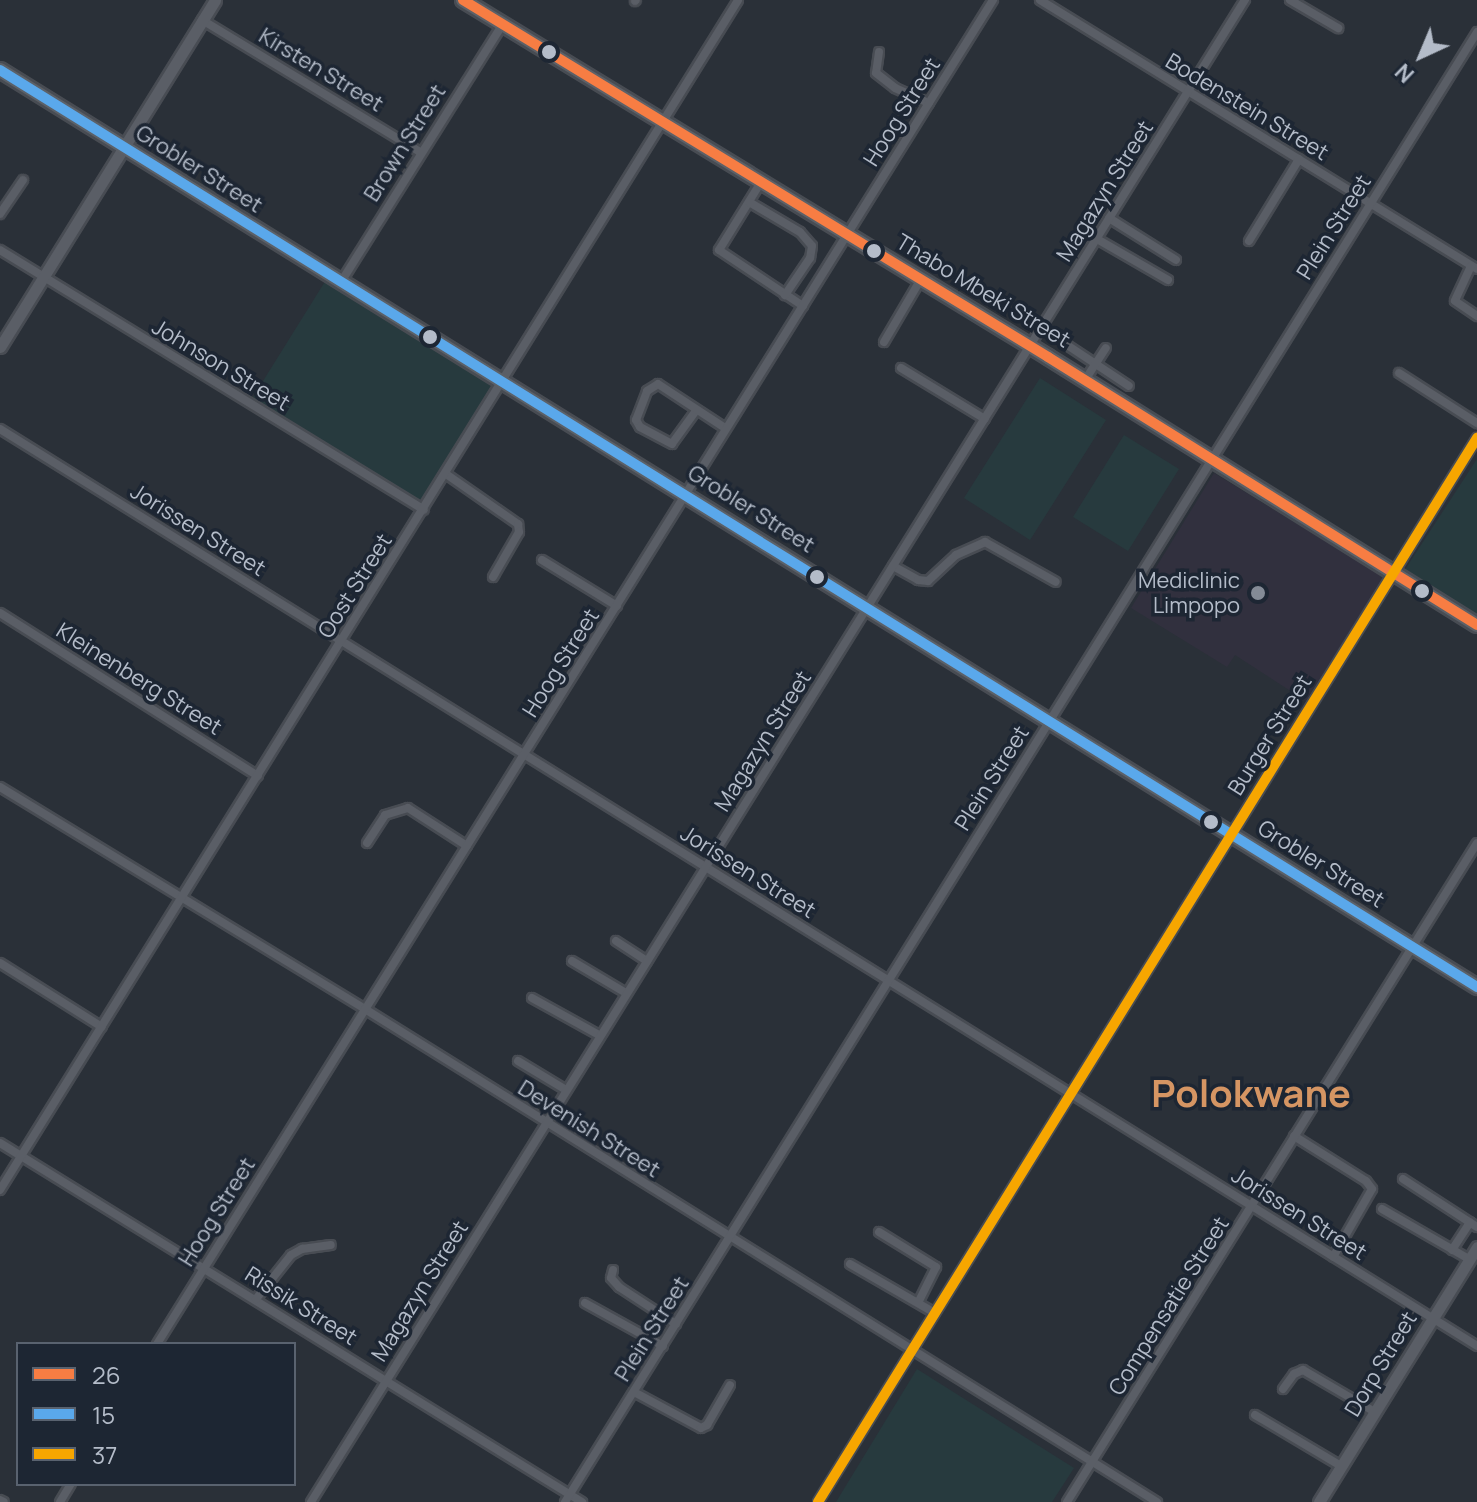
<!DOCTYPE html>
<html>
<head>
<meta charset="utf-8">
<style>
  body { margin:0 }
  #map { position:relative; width:1477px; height:1502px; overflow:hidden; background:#2a3038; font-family:Manrope,sans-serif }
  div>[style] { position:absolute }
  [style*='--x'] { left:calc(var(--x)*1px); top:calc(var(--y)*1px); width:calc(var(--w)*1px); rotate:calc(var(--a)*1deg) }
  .medical>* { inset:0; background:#31303e }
  .green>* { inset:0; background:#273a3e }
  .roads { filter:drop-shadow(2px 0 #484c53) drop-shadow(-2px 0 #484c53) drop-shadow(0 2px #484c53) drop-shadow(0 -2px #484c53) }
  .minor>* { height:8px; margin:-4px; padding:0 4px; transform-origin:4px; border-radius:4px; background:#5a5e66 }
  .tertiary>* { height:11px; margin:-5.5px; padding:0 5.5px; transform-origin:5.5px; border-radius:5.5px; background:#5a5e66 }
  .primary>* { height:14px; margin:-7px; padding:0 7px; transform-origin:7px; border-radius:7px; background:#5c6168 }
  .bus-1>* { height:10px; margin:-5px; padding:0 5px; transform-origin:5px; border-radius:5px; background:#f77d43 }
  .bus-2>* { height:10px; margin:-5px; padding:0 5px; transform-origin:5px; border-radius:5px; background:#5aa8eb }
  .bus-3>* { height:10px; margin:-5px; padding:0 5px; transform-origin:5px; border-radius:5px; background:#f7a600 }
  .dots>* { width:22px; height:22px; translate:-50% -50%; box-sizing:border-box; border:4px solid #1d2633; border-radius:50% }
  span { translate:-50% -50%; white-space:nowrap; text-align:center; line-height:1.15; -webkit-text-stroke:7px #1d2633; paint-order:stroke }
  .street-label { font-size:22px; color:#b4bcc9 }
  .poi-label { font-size:22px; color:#b4bcc9 }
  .right { translate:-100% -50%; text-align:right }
  .town-label { font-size:38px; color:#d59563; font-weight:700 }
  .legend { position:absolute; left:16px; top:1342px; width:280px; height:144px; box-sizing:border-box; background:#1d2633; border:2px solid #59626f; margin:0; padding:10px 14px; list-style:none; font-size:24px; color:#b4bcc9 }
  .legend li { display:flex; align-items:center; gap:16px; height:40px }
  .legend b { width:40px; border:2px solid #59626f }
  .north { position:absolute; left:1381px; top:16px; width:80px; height:80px; -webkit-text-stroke:6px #1d2633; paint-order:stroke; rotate:224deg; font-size:22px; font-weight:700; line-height:32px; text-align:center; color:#b4bcc9 }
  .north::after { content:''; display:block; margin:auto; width:28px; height:36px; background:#b4bcc9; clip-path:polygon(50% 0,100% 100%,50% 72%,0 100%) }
</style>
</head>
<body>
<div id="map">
  <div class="medical">
    <i style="clip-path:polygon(1214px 473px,1384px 577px,1306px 701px,1235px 655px,1227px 667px,1131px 608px)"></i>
  </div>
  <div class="green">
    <i style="clip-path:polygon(326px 280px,490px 383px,491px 394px,425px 499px,416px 499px,253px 397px)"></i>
    <i style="clip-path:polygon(1040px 378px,1106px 420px,1030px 540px,964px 498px)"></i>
    <i style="clip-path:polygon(1124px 435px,1179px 469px,1128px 551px,1073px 517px)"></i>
    <i style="clip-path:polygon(1477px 459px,1477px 616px,1404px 571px)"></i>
    <i style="clip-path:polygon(917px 1369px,1074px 1468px,1052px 1502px,836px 1502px)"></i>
  </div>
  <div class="roads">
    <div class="minor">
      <i style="--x:1040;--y:0;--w:513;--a:31.61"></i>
      <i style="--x:1290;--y:0;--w:56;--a:30.3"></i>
      <i style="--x:635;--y:1;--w:1;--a:-45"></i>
      <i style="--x:202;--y:20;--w:255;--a:31.2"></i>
      <i style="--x:879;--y:52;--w:21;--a:98"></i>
      <i style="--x:876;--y:73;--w:24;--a:38"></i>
      <i style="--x:895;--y:88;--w:37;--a:24"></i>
      <i style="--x:761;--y:182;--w:80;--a:121.7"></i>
      <i style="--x:719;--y:250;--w:101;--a:33.7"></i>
      <i style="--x:749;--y:202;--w:59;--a:30.5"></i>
      <i style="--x:800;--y:232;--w:18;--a:49"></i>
      <i style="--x:812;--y:246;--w:12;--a:99"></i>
      <i style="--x:810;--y:258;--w:45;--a:124"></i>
      <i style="--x:0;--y:214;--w:41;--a:-55.9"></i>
      <i style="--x:1109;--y:218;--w:79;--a:32.1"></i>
      <i style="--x:1097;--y:239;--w:82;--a:30"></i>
      <i style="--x:1249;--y:241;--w:96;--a:-58.6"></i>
      <i style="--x:0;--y:250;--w:497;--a:31.5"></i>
      <i style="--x:1471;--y:266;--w:38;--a:115"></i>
      <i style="--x:1455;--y:301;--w:27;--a:34"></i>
      <i style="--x:341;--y:282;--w:303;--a:-57.9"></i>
      <i style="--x:884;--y:342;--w:73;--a:-59.6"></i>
      <i style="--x:1067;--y:345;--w:74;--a:33.5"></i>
      <i style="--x:901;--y:368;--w:98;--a:31.3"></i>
      <i style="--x:1399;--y:373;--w:93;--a:32.7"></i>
      <i style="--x:1085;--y:380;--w:38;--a:-57"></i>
      <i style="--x:695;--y:412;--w:39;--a:126"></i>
      <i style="--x:672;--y:444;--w:36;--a:-152"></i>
      <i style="--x:640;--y:427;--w:8;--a:-120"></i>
      <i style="--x:636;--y:420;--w:31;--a:-69"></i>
      <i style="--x:647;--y:391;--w:13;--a:-32"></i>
      <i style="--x:658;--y:384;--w:80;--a:33.3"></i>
      <i style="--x:0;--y:429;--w:1739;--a:31.83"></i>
      <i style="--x:446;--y:474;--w:88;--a:34.8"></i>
      <i style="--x:518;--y:524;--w:8;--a:83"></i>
      <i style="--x:519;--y:532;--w:52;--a:120"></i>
      <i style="--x:542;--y:560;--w:88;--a:31.5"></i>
      <i style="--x:893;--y:566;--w:29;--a:29"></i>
      <i style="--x:918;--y:580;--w:10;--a:6"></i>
      <i style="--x:928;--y:581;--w:38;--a:-43"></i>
      <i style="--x:956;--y:555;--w:32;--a:-24"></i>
      <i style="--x:985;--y:542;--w:81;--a:29.4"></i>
      <i style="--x:0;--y:613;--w:305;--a:32.3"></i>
      <i style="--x:0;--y:787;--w:427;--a:31.3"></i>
      <i style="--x:365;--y:1009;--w:933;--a:31.9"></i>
      <i style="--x:367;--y:843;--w:33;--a:-57"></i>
      <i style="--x:385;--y:815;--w:24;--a:-17"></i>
      <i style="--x:408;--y:808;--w:70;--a:32.8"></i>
      <i style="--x:616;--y:941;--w:37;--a:33"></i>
      <i style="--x:572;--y:961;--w:63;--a:30.7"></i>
      <i style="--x:0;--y:963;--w:120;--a:32.1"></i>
      <i style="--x:532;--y:998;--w:77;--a:28.9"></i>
      <i style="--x:518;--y:1061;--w:56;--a:31.1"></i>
      <i style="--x:1294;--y:1136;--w:85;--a:32"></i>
      <i style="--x:1366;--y:1181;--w:10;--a:53"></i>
      <i style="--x:1372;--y:1189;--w:78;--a:119.8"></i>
      <i style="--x:0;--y:1143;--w:684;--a:31.67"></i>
      <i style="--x:1403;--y:1179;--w:88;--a:33"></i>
      <i style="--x:0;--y:1190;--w:1400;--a:-58.19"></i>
      <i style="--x:1382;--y:1209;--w:100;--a:29.9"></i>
      <i style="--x:879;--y:1232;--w:67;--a:31.6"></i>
      <i style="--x:936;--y:1267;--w:40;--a:116.6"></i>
      <i style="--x:1452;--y:1250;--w:33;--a:-57"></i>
      <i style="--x:850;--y:1264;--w:98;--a:30"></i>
      <i style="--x:613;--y:1270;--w:8;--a:104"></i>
      <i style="--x:611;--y:1278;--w:12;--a:48"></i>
      <i style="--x:619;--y:1287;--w:68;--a:33"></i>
      <i style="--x:256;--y:1299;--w:56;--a:-51.5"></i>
      <i style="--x:291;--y:1255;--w:13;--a:-29"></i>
      <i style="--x:302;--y:1249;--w:29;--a:-8"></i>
      <i style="--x:585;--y:1303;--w:89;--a:28.9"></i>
      <i style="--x:157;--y:1344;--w:1583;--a:-58.12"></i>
      <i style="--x:1283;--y:1389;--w:19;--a:-54"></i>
      <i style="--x:1294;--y:1374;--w:10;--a:-24"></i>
      <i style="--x:1303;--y:1370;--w:83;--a:30.3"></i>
      <i style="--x:634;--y:1392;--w:76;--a:28.2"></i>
      <i style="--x:701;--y:1428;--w:7;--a:-27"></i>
      <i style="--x:707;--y:1425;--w:46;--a:-60.1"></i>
      <i style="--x:1255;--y:1415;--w:100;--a:30.7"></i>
      <i style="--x:0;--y:1500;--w:4;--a:27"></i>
      <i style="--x:60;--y:1502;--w:21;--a:-59"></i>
      <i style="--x:311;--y:1502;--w:1769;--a:-58.13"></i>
      <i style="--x:565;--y:1502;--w:1730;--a:-58.18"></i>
      <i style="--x:818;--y:1502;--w:1252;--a:-58.23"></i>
      <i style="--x:1067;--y:1502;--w:776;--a:-58.11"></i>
    </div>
    <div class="tertiary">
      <i style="--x:0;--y:347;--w:408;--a:-58.2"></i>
      <i style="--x:1319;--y:1502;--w:300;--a:-58.2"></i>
    </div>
    <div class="primary">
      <i style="--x:463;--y:0;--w:685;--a:31.39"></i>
      <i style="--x:1048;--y:357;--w:506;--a:31.99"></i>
      <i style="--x:0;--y:70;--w:1739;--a:31.83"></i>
    </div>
  </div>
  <div class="bus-1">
    <i style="--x:463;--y:0;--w:685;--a:31.39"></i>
    <i style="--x:1048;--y:357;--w:506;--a:31.99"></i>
  </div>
  <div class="bus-2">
    <i style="--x:0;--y:70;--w:1739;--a:31.83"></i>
  </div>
  <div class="bus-3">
    <i style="--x:818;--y:1502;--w:1252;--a:-58.23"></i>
  </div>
  <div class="dots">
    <i style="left:549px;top:52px;background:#b4bcc9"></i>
    <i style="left:874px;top:251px;background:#b4bcc9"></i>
    <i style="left:430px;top:337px;background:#b4bcc9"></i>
    <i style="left:817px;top:577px;background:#b4bcc9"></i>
    <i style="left:1422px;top:591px;background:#b4bcc9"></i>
    <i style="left:1258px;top:593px;background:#848b96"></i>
    <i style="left:1211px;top:822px;background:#b4bcc9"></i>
  </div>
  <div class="street-label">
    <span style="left:321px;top:70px;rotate:31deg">Kirsten Street</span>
    <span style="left:1247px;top:107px;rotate:31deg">Bodenstein Street</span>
    <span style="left:902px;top:112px;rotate:-58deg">Hoog Street</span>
    <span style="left:405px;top:143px;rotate:-58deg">Brown Street</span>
    <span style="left:199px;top:169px;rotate:32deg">Grobler Street</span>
    <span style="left:1105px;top:191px;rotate:-58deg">Magazyn Street</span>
    <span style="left:1334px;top:227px;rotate:-58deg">Plein Street</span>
    <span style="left:983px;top:291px;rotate:31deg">Thabo Mbeki Street</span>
    <span style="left:221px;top:365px;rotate:31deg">Johnson Street</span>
    <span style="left:751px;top:509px;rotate:32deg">Grobler Street</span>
    <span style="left:198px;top:530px;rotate:32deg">Jorissen Street</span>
    <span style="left:355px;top:586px;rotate:-58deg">Oost Street</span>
    <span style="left:561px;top:663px;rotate:-58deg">Hoog Street</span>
    <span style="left:139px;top:679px;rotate:32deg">Kleinenberg Street</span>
    <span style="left:1270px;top:735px;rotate:-58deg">Burger Street</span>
    <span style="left:763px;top:741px;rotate:-58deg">Magazyn Street</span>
    <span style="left:992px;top:778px;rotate:-58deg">Plein Street</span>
    <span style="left:1321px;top:864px;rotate:32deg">Grobler Street</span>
    <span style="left:748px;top:872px;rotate:32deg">Jorissen Street</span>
    <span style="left:589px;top:1129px;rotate:32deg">Devenish Street</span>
    <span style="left:217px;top:1212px;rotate:-58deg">Hoog Street</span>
    <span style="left:1299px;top:1214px;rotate:32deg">Jorissen Street</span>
    <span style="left:420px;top:1291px;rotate:-58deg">Magazyn Street</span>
    <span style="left:301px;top:1306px;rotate:32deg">Rissik Street</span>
    <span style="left:1169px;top:1306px;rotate:-58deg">Compensatie Street</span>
    <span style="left:652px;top:1329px;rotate:-58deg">Plein Street</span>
    <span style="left:1381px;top:1364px;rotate:-59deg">Dorp Street</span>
  </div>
  <div class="poi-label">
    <span class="right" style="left:1240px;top:593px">Mediclinic<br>Limpopo</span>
  </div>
  <div class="town-label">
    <span style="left:1251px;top:1093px">Polokwane</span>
  </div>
  <ul class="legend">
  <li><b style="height:10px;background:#f77d43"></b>26</li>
  <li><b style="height:10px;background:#5aa8eb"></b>15</li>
  <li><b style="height:10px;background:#f7a600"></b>37</li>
  </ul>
  <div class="north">N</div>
</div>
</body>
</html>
